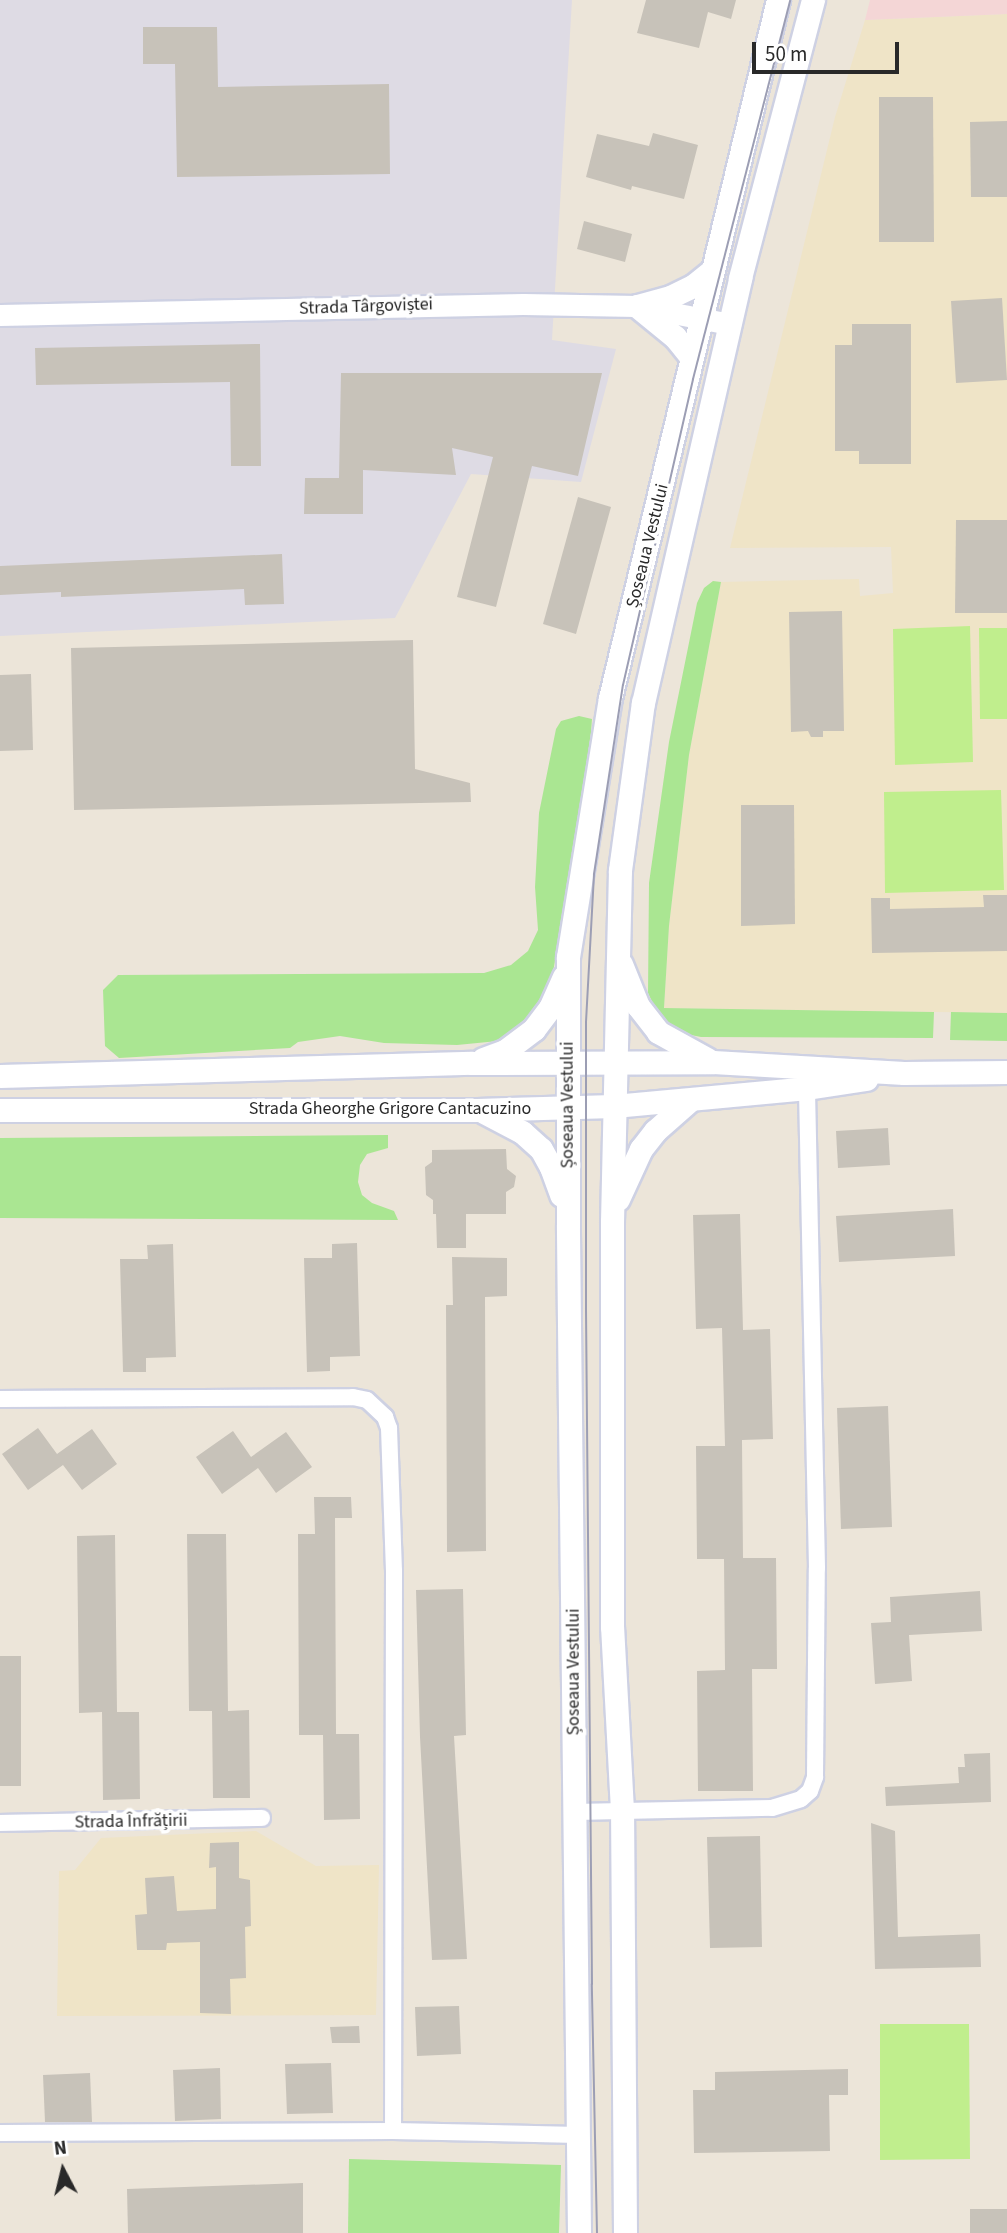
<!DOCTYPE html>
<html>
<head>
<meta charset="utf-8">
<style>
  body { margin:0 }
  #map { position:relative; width:1007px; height:2233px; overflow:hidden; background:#ece5d9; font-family:"Source Sans 3",sans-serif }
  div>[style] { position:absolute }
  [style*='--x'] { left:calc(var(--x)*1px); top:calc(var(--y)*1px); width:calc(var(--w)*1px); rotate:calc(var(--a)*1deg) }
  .industrial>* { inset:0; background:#dedbe4 }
  .education>* { inset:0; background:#efe4c7 }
  .medical>* { inset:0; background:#f4d6d6 }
  .green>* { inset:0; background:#aae692 }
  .pitch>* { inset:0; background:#c0ee8d }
  .building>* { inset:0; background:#c7c2b9 }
  .roads { filter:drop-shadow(2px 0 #ced1e3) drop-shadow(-2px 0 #ced1e3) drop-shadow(0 2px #ced1e3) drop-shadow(0 -2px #ced1e3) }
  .minor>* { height:16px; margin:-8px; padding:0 8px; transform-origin:8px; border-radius:8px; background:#fff }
  .tertiary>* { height:21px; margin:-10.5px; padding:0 10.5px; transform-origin:10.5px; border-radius:10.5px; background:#fff }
  .secondary>* { height:23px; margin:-11.5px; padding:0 11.5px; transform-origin:11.5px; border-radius:11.5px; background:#fff }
  .tram>* { height:2px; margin:-1px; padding:0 1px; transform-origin:1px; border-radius:1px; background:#9c9eb4 }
  span { translate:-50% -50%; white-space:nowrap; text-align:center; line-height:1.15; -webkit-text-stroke:7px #fff; paint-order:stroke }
  .street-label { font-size:18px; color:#292929 }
  .north { position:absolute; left:28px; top:2135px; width:70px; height:70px; -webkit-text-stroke:5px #fff; paint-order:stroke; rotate:353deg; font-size:19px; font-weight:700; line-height:28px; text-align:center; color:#292929 }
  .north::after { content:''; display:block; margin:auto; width:24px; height:32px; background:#292929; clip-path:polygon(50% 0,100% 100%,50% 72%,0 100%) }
  .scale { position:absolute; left:752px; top:42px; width:147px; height:32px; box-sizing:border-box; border:4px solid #292929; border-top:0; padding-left:9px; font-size:21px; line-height:24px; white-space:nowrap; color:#292929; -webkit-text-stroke:5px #fff; paint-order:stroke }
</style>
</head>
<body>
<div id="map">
  <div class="industrial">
    <i style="clip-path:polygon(0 0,572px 0,552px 340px,616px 349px,581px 482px,471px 474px,395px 618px,0 636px)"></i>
  </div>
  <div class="education">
    <i style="clip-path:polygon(1007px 14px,1007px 1013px,664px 1008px,669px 926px,689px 755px,721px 582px,859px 579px,860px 596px,893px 593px,891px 547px,730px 548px,835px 117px,865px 20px)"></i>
    <i style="clip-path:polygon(256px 1831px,316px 1866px,379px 1865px,376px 2015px,57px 2016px,59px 1871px,75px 1870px,101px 1838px)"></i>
  </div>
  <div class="medical">
    <i style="clip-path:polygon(870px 0,1007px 0,1007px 14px,865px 20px)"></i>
  </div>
  <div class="green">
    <i style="clip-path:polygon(713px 581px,721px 582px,689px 755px,669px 926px,664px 1008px,934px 1012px,933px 1038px,701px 1037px,686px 1034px,659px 1016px,648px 993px,649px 883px,669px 742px,697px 603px,704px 588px)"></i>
    <i style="clip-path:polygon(579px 716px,592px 719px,591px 732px,578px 827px,552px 978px,539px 1009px,522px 1030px,498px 1041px,457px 1045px,384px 1043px,340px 1036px,298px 1042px,290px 1048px,119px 1058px,105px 1046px,103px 990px,118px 975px,484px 973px,511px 965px,528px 951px,538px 930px,535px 887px,539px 813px,556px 729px,561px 721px)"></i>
    <i style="clip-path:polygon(951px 1012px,1007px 1013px,1007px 1041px,950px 1040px)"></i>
    <i style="clip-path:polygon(388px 1135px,388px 1148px,367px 1154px,360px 1165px,358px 1182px,362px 1195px,372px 1203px,394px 1211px,398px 1220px,0 1218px,0 1138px)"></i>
    <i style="clip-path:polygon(349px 2159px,561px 2165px,559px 2233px,348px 2233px)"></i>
  </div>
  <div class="pitch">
    <i style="clip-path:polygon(970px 626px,973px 762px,895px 765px,893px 629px)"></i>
    <i style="clip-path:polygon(1007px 628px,1007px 719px,980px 719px,979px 628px)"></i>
    <i style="clip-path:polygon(1001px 790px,1004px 890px,885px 893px,884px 792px)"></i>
    <i style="clip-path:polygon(880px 2024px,969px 2024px,970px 2159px,880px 2160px)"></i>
  </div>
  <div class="building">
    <i style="clip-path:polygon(646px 0,736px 0,731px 19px,708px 12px,699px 48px,637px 33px)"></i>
    <i style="clip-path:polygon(143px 27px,217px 27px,218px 87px,389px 84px,390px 174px,177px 177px,175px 64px,143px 64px)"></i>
    <i style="clip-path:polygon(879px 97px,933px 97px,934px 242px,879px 242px)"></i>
    <i style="clip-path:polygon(1007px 121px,1007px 197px,971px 197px,970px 122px)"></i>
    <i style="clip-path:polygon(653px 133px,698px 145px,684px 199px,632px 186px,631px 190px,586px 177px,597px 134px,649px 146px)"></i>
    <i style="clip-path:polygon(584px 221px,632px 234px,625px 262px,577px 249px)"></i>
    <i style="clip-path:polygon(1002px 298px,1007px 380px,956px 383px,951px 301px)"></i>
    <i style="clip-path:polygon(852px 324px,911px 324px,911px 464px,859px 464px,859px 451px,835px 451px,835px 345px,852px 345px)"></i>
    <i style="clip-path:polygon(260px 344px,261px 466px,231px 466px,230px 382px,36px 385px,35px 348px)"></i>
    <i style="clip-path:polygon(341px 373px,602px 373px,578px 476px,532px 466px,496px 607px,457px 597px,493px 457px,452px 448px,456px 475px,363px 470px,363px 514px,304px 514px,305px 478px,339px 478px)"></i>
    <i style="clip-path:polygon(578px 497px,611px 507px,576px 634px,543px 624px)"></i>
    <i style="clip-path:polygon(956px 520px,1007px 520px,1007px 613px,955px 613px)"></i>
    <i style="clip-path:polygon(282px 554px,284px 604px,245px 605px,244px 589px,61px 597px,61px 592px,0 595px,0 566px)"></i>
    <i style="clip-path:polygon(842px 611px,844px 731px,823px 731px,823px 737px,811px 737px,808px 731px,791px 732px,789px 612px)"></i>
    <i style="clip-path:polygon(413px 640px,415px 769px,470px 783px,471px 802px,74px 810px,71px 648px)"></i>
    <i style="clip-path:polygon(31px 674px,33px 750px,0 751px,0 675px)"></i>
    <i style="clip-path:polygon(741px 805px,794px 805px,795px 924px,741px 926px)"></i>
    <i style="clip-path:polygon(983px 895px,1007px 895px,1007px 951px,872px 953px,871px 898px,890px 898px,890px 909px,984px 907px)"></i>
    <i style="clip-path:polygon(888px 1128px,890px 1165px,838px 1168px,836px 1131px)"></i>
    <i style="clip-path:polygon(506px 1149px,507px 1169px,516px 1176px,514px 1187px,506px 1192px,506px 1214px,466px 1214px,466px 1248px,437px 1248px,436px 1214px,433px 1214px,433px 1200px,426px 1195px,425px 1167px,432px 1162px,432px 1150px)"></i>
    <i style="clip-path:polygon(953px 1209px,955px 1256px,839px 1262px,836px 1216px)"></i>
    <i style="clip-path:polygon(740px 1214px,743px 1330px,770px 1329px,773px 1439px,742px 1440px,743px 1558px,776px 1558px,777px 1669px,752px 1669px,753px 1791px,698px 1791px,697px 1671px,725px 1670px,724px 1559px,697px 1559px,696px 1446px,725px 1446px,722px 1328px,696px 1329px,693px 1215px)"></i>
    <i style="clip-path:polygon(357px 1243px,360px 1356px,330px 1357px,330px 1371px,307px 1372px,304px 1258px,332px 1258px,332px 1244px)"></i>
    <i style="clip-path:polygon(173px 1244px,176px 1357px,146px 1358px,146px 1372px,123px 1372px,120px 1259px,148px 1259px,147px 1245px)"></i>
    <i style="clip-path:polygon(452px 1257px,507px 1258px,507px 1296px,485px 1297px,486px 1551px,447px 1552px,446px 1305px,453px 1305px)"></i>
    <i style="clip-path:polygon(888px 1406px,892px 1527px,841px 1529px,837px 1408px)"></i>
    <i style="clip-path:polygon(38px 1428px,57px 1454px,92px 1429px,117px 1464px,82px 1490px,63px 1465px,28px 1490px,2px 1454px)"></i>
    <i style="clip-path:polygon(233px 1431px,251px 1457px,286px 1432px,312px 1467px,276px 1493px,258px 1468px,222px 1494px,196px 1457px)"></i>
    <i style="clip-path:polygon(314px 1497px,351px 1497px,352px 1518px,335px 1518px,336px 1734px,359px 1734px,360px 1819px,324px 1820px,323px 1735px,299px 1735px,298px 1534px,315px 1534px)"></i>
    <i style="clip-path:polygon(187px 1534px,226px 1534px,228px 1711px,249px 1710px,250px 1798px,213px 1798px,212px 1711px,189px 1711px)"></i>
    <i style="clip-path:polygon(115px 1535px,117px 1712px,139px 1712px,140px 1799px,103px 1800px,102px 1712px,79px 1713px,77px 1536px)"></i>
    <i style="clip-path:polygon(463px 1589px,466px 1735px,454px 1736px,467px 1959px,432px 1960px,420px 1737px,416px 1590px)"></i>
    <i style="clip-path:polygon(980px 1591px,982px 1631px,909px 1635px,912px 1681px,875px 1684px,871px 1623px,891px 1622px,890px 1597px)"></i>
    <i style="clip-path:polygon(0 1656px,21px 1656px,21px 1786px,0 1786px)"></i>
    <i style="clip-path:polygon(990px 1753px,991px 1802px,886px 1806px,885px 1787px,959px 1783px,958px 1767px,965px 1767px,964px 1754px)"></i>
    <i style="clip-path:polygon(871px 1823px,895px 1831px,898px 1937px,980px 1934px,981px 1967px,875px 1969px)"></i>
    <i style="clip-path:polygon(760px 1836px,762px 1947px,710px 1948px,707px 1837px)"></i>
    <i style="clip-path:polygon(239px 1842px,239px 1878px,250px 1880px,251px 1926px,245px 1927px,246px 1978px,230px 1979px,231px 2014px,200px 2013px,200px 1942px,167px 1943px,166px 1950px,137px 1950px,135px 1915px,147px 1914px,145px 1878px,174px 1876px,177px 1911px,216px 1909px,216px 1867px,209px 1868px,210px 1843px)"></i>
    <i style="clip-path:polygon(459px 2006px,461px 2054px,417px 2056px,415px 2007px)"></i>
    <i style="clip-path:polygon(359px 2026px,360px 2043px,332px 2043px,330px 2027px)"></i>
    <i style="clip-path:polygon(331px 2063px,333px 2113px,287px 2114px,285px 2064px)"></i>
    <i style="clip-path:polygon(220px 2068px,221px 2119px,175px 2121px,173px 2070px)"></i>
    <i style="clip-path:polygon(848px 2069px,848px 2095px,829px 2095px,830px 2151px,694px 2153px,693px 2090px,715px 2090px,715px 2072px)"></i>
    <i style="clip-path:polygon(90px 2073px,92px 2122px,45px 2122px,43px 2075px)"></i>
    <i style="clip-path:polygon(303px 2183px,303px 2233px,128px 2233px,127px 2189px)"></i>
    <i style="clip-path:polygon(970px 2209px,1007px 2209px,1007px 2233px,970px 2233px)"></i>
  </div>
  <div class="roads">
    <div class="minor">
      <i style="--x:0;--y:1399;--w:353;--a:-0.3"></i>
      <i style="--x:353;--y:1397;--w:14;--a:12"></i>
      <i style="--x:367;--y:1400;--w:25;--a:43"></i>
      <i style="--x:385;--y:1417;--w:12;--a:70"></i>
      <i style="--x:389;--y:1428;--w:143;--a:88"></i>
      <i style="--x:394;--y:1571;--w:560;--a:90.1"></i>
      <i style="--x:575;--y:1812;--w:197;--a:-1.2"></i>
      <i style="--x:772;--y:1808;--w:30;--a:-17"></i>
      <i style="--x:801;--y:1799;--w:12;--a:-42"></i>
      <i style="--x:810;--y:1791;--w:15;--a:-70"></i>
      <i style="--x:815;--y:1777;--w:209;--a:-89.5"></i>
      <i style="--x:817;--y:1568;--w:480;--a:-91.2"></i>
      <i style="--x:0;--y:1823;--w:262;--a:-1.1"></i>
      <i style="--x:0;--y:2133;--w:393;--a:-0.3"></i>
      <i style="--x:393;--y:2131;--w:186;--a:1.2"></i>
    </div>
    <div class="tertiary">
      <i style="--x:0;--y:315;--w:523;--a:-1.2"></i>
      <i style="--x:523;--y:304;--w:114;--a:1"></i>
      <i style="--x:637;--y:306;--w:95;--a:11"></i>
    </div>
    <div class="secondary">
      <i style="--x:637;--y:306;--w:34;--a:-15"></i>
      <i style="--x:670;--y:297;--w:25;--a:-26"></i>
      <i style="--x:693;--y:286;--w:22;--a:-39"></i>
      <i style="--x:637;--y:306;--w:49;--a:39.2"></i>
      <i style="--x:675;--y:337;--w:26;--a:51"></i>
      <i style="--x:621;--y:964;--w:45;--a:68"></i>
      <i style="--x:638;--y:1006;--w:33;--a:52"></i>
      <i style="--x:658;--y:1032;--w:56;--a:28.9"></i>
      <i style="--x:483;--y:1059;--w:23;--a:-20"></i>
      <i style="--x:505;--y:1051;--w:36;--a:-37"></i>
      <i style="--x:534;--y:1029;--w:26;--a:-53"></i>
      <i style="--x:550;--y:1008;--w:34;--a:-66"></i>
      <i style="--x:0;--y:1076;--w:472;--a:-1.6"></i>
      <i style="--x:472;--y:1063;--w:241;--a:-0.2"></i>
      <i style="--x:713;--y:1062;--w:191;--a:3.3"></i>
      <i style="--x:904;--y:1073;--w:103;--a:-0.6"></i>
      <i style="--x:0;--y:1110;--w:477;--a:0"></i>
      <i style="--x:477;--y:1110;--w:137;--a:-1.7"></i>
      <i style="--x:614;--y:1106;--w:194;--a:-5.3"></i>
      <i style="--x:807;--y:1088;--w:60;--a:-8.7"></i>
      <i style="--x:484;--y:1112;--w:43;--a:27.8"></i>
      <i style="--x:522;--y:1132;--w:25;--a:42"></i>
      <i style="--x:541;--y:1149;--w:21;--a:61"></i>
      <i style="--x:551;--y:1167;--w:30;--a:70"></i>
      <i style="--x:618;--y:1199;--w:55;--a:-65.3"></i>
      <i style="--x:641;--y:1149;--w:23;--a:-52"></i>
      <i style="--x:655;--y:1131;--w:47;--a:-41.5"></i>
      <i style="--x:579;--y:2233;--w:1008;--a:-90.63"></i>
      <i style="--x:568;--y:1225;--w:268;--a:-90"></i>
      <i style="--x:568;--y:957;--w:262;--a:-80.8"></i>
      <i style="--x:610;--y:698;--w:718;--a:-76.47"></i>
      <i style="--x:625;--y:2233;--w:423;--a:-90.4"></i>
      <i style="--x:622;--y:1810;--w:183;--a:-93.1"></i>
      <i style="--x:612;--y:1627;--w:405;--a:-90"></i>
      <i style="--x:612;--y:1222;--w:352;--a:-88.7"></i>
      <i style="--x:620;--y:870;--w:169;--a:-82.2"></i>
      <i style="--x:643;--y:703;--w:436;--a:-77.1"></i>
      <i style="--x:740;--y:278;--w:287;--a:-75.3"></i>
    </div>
  </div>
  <div class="tram">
    <i style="--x:597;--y:2233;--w:249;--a:-91.2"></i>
    <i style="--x:592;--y:1984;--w:676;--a:-90.51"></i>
    <i style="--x:586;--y:1308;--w:286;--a:-90"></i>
    <i style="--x:586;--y:1022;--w:148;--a:-86.9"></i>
    <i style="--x:594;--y:874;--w:191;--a:-81.3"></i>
    <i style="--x:623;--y:685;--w:314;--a:-77.1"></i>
    <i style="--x:693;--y:379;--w:391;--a:-75.6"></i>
  </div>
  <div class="street-label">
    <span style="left:366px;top:307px;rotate:-2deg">Strada Târgoviștei</span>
    <span style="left:648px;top:546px;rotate:-76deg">Șoseaua Vestului</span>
    <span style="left:568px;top:1105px;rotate:-90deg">Șoseaua Vestului</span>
    <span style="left:390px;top:1109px">Strada Gheorghe Grigore Cantacuzino</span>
    <span style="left:574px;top:1672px;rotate:-90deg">Șoseaua Vestului</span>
    <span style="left:131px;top:1822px;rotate:-1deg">Strada Înfrățirii</span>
  </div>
  <div class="north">N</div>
  <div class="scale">50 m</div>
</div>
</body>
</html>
